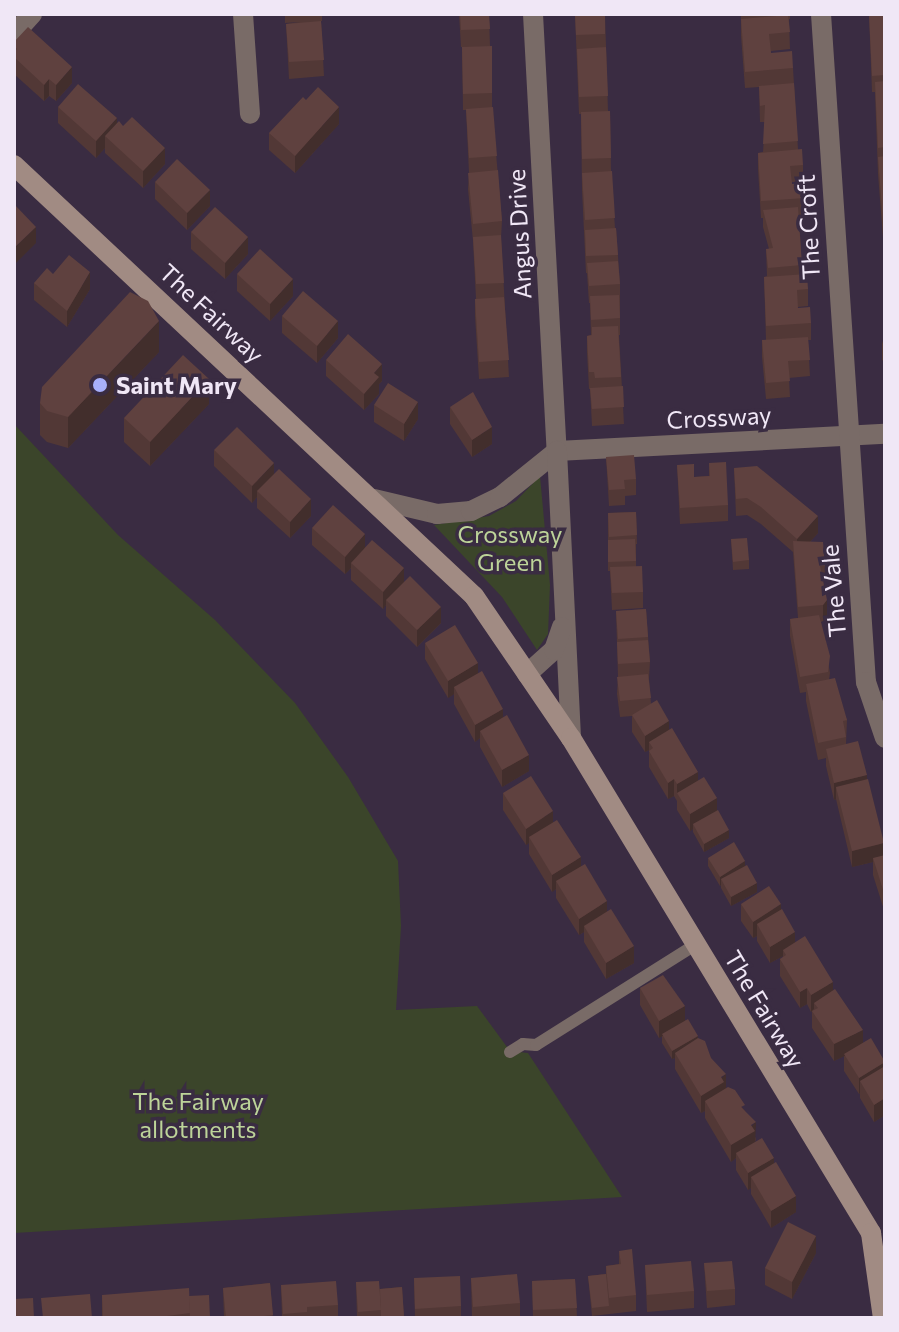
<!DOCTYPE html>
<html>
<head>
<meta charset="utf-8">
<style>
  body { margin:0 }
  #map { position:relative; width:899px; height:1332px; overflow:hidden; background:#3a2c42; font-family:Commissioner,sans-serif }
  div>[style] { position:absolute }
  [style*='--x'] { left:calc(var(--x)*1px); top:calc(var(--y)*1px); width:calc(var(--w)*1px); rotate:calc(var(--a)*1deg) }
  .green>* { inset:0; background:#3b452a }
  .lane>* { height:12px; margin:-6px; padding:0 6px; transform-origin:6px; border-radius:6px; background:#796b67 }
  .street>* { height:20px; margin:-10px; padding:0 10px; transform-origin:10px; border-radius:10px; background:#796b67 }
  .secondary>* { height:20px; margin:-10px; padding:0 10px; transform-origin:10px; border-radius:10px; background:#a18b83 }
  .wall>* { inset:0; background:#523836 }
  .shaded-wall>* { inset:0; background:#422e2c }
  .building>* { inset:0; background:#5f413f }
  .dots>* { width:22px; height:22px; translate:-50% -50%; box-sizing:border-box; border:4px solid #3a2c42; border-radius:50% }
  span { translate:-50% -50%; white-space:nowrap; text-align:center; line-height:1.15; -webkit-text-stroke:7px #3a2c42; paint-order:stroke }
  .street-label { font-size:24px; color:#f0e7f6 }
  .poi-label { font-size:24px; color:#f0e7f6; font-weight:700 }
  .left { translate:0 -50%; text-align:left }
  .park-label { font-size:24px; color:#bdd499 }
  .frame { position:absolute; inset:0; border:16px solid #f0e7f6; pointer-events:none }
</style>
</head>
<body>
<div id="map">
  <div class="green">
    <i style="clip-path:polygon(14px 424px,118px 535px,215px 620px,295px 703px,348px 777px,398px 861px,401px 926px,396px 1010px,477px 1006px,510px 1051px,528px 1053px,622px 1197px,14px 1233px)"></i>
    <i style="clip-path:polygon(540px 476px,550px 585px,548px 634px,537px 650px,502px 597px,434px 525px,489px 516px,516px 501px)"></i>
  </div>
  <div class="lane">
    <i style="--x:510;--y:1052;--w:15;--a:-32"></i>
    <i style="--x:523;--y:1044;--w:13;--a:4"></i>
    <i style="--x:536;--y:1045;--w:188;--a:-32.2"></i>
  </div>
  <div class="street">
    <i style="--x:243;--y:14;--w:100;--a:86"></i>
    <i style="--x:533;--y:14;--w:438;--a:86.9"></i>
    <i style="--x:557;--y:451;--w:328;--a:-3"></i>
    <i style="--x:821;--y:14;--w:670;--a:86.15"></i>
    <i style="--x:866;--y:682;--w:59;--a:71.3"></i>
    <i style="--x:14;--y:34;--w:27;--a:-48"></i>
    <i style="--x:374;--y:499;--w:65;--a:13.4"></i>
    <i style="--x:437;--y:514;--w:34;--a:-5"></i>
    <i style="--x:471;--y:511;--w:32;--a:-26"></i>
    <i style="--x:500;--y:497;--w:73;--a:-38.9"></i>
    <i style="--x:557;--y:451;--w:287;--a:87.2"></i>
    <i style="--x:527;--y:674;--w:36;--a:-42"></i>
    <i style="--x:554;--y:650;--w:24;--a:-71"></i>
  </div>
  <div class="secondary">
    <i style="--x:14;--y:165;--w:630;--a:43.14"></i>
    <i style="--x:474;--y:596;--w:172;--a:55.7"></i>
    <i style="--x:571;--y:738;--w:579;--a:58.78"></i>
    <i style="--x:871;--y:1233;--w:86;--a:82"></i>
  </div>
  <div class="wall">
    <i style="clip-path:polygon(285px 14px,322px 14px,322px 21px,321px 21px,324px 76px,289px 79px,286px 24px,300px 22px,285px 23px)"></i>
    <i style="clip-path:polygon(459px 14px,489px 14px,490px 46px,469px 47px,492px 46px,492px 108px,502px 221px,501px 238px,509px 377px,479px 379px,475px 316px,475px 299px,476px 299px,473px 241px,468px 189px,469px 173px,466px 110px,463px 110px,462px 47px,461px 47px)"></i>
    <i style="clip-path:polygon(575px 14px,605px 14px,608px 111px,610px 111px,611px 171px,615px 228px,616px 228px,620px 284px,620px 335px,619px 335px,624px 424px,592px 426px,590px 389px,589px 389px,587px 352px,587px 336px,591px 335px,590px 303px,589px 303px,587px 273px,586px 273px,582px 190px,581px 114px,579px 114px)"></i>
    <i style="clip-path:polygon(741px 14px,790px 14px,790px 19px,789px 19px,790px 49px,771px 51px,771px 53px,793px 68px,798px 149px,803px 165px,803px 182px,792px 182px,792px 184px,805px 198px,805px 214px,799px 215px,802px 274px,808px 289px,808px 306px,798px 307px,798px 308px,811px 323px,811px 340px,808px 340px,810px 376px,789px 378px,790px 397px,766px 399px,762px 357px,762px 340px,766px 340px,764px 277px,767px 276px,766px 249px,769px 249px,763px 227px,763px 218px,761px 218px,758px 169px,758px 153px,763px 152px,765px 122px,760px 122px,759px 87px,745px 88px,741px 36px)"></i>
    <i style="clip-path:polygon(869px 14px,885px 14px,885px 238px,883px 238px,878px 174px,875px 92px,872px 92px)"></i>
    <i style="clip-path:polygon(14px 42px,72px 83px,56px 101px,49px 96px,44px 101px,14px 74px)"></i>
    <i style="clip-path:polygon(58px 107px,123px 126px,165px 164px,143px 188px,105px 153px,105px 148px,96px 158px,58px 123px)"></i>
    <i style="clip-path:polygon(339px 124px,295px 173px,269px 150px,269px 133px)"></i>
    <i style="clip-path:polygon(155px 182px,210px 206px,187px 230px,155px 199px)"></i>
    <i style="clip-path:polygon(191px 232px,248px 254px,225px 279px,191px 249px)"></i>
    <i style="clip-path:polygon(53px 274px,90px 289px,67px 327px,34px 300px,34px 283px)"></i>
    <i style="clip-path:polygon(237px 274px,293px 296px,270px 321px,237px 291px)"></i>
    <i style="clip-path:polygon(282px 316px,338px 338px,317px 363px,282px 333px)"></i>
    <i style="clip-path:polygon(885px 333px,885px 362px,882px 360px,882px 344px)"></i>
    <i style="clip-path:polygon(159px 352px,68px 448px,47px 442px,40px 435px,40px 403px)"></i>
    <i style="clip-path:polygon(326px 360px,382px 381px,379px 384px,379px 394px,364px 410px,326px 376px)"></i>
    <i style="clip-path:polygon(209px 404px,150px 466px,124px 442px,124px 418px)"></i>
    <i style="clip-path:polygon(374px 405px,418px 419px,404px 441px,374px 422px)"></i>
    <i style="clip-path:polygon(450px 407px,492px 444px,472px 457px,450px 424px)"></i>
    <i style="clip-path:polygon(214px 450px,311px 516px,290px 538px,257px 508px,257px 497px,252px 503px,214px 466px)"></i>
    <i style="clip-path:polygon(606px 457px,636px 479px,636px 495px,625px 496px,625px 505px,609px 506px)"></i>
    <i style="clip-path:polygon(709px 463px,728px 505px,728px 521px,680px 524px,677px 465px,694px 477px,709px 476px)"></i>
    <i style="clip-path:polygon(734px 468px,818px 533px,810px 542px,825px 566px,825px 582px,823px 582px,827px 617px,823px 621px,821px 622px,830px 673px,829px 680px,847px 720px,846px 744px,867px 779px,884px 855px,885px 855px,885px 913px,873px 875px,873px 862px,852px 867px,836px 799px,834px 800px,826px 766px,826px 758px,818px 760px,806px 701px,806px 692px,800px 693px,790px 636px,790px 619px,798px 618px,793px 552px,761px 524px,747px 515px,736px 516px)"></i>
    <i style="clip-path:polygon(636px 512px,637px 544px,636px 544px,636px 566px,643px 592px,643px 608px,612px 610px,610px 571px,608px 571px,608px 513px)"></i>
    <i style="clip-path:polygon(312px 528px,365px 547px,404px 582px,441px 623px,417px 647px,386px 616px,386px 605px,383px 609px,351px 580px,351px 568px,345px 574px,312px 545px)"></i>
    <i style="clip-path:polygon(731px 539px,749px 560px,749px 569px,733px 570px)"></i>
    <i style="clip-path:polygon(646px 609px,650px 662px,649px 679px,651px 704px,669px 730px,698px 781px,717px 810px,729px 838px,704px 852px,693px 832px,693px 829px,690px 831px,677px 810px,677px 801px,674px 796px,668px 799px,649px 767px,649px 750px,645px 752px,632px 732px,632px 716px,620px 717px,617px 694px,618px 677px,616px 611px)"></i>
    <i style="clip-path:polygon(425px 643px,478px 673px,503px 718px,529px 771px,502px 787px,480px 747px,480px 738px,475px 742px,454px 704px,454px 694px,448px 698px,425px 659px)"></i>
    <i style="clip-path:polygon(503px 793px,553px 822px,607px 912px,634px 963px,606px 979px,584px 942px,584px 932px,579px 935px,556px 898px,556px 889px,552px 892px,529px 854px,529px 843px,526px 845px,503px 810px)"></i>
    <i style="clip-path:polygon(708px 858px,745px 866px,757px 892px,731px 906px,721px 888px,721px 885px,720px 886px,708px 866px)"></i>
    <i style="clip-path:polygon(741px 904px,781px 910px,795px 942px,833px 991px,863px 1043px,885px 1061px,885px 1115px,874px 1122px,860px 1098px,860px 1093px,859px 1094px,844px 1071px,844px 1056px,834px 1061px,812px 1028px,812px 1011px,814px 1009px,811px 1012px,807px 1004px,800px 1008px,780px 976px,780px 959px,783px 957px,783px 956px,770px 963px,757px 941px,757px 936px,753px 938px,741px 921px)"></i>
    <i style="clip-path:polygon(640px 988px,685px 1020px,711px 1058px,726px 1089px,745px 1111px,756px 1139px,755px 1142px,774px 1163px,796px 1212px,771px 1228px,751px 1194px,751px 1188px,748px 1190px,736px 1170px,736px 1158px,731px 1162px,705px 1118px,705px 1111px,701px 1113px,675px 1069px,675px 1058px,672px 1059px,662px 1043px,662px 1036px,659px 1038px,640px 1005px)"></i>
    <i style="clip-path:polygon(885px 1117px,885px 1139px,883px 1136px,883px 1120px)"></i>
    <i style="clip-path:polygon(619px 1251px,636px 1295px,636px 1311px,592px 1316px,588px 1276px,606px 1274px,606px 1266px,619px 1264px)"></i>
    <i style="clip-path:polygon(816px 1253px,792px 1299px,765px 1285px,765px 1268px)"></i>
    <i style="clip-path:polygon(704px 1263px,735px 1289px,735px 1305px,707px 1308px)"></i>
    <i style="clip-path:polygon(645px 1265px,694px 1291px,694px 1308px,647px 1312px)"></i>
    <i style="clip-path:polygon(414px 1278px,461px 1306px,461px 1318px,415px 1318px)"></i>
    <i style="clip-path:polygon(471px 1278px,520px 1303px,520px 1318px,472px 1318px)"></i>
    <i style="clip-path:polygon(575px 1279px,577px 1317px,533px 1318px,532px 1281px)"></i>
    <i style="clip-path:polygon(356px 1282px,380px 1289px,402px 1287px,404px 1318px,357px 1318px)"></i>
    <i style="clip-path:polygon(270px 1283px,273px 1318px,224px 1318px,223px 1288px)"></i>
    <i style="clip-path:polygon(281px 1285px,338px 1305px,338px 1318px,282px 1318px)"></i>
    <i style="clip-path:polygon(102px 1295px,189px 1296px,210px 1318px,102px 1318px)"></i>
  </div>
  <div class="shaded-wall">
    <i style="clip-path:polygon(72px 67px,72px 83px,56px 101px,56px 85px)"></i>
    <i style="clip-path:polygon(49px 79px,49px 96px,44px 101px,44px 85px)"></i>
    <i style="clip-path:polygon(339px 107px,339px 124px,295px 173px,295px 156px)"></i>
    <i style="clip-path:polygon(117px 118px,117px 135px,105px 136px,105px 148px,96px 158px,96px 141px)"></i>
    <i style="clip-path:polygon(165px 148px,165px 164px,143px 188px,143px 171px)"></i>
    <i style="clip-path:polygon(210px 190px,210px 206px,187px 230px,187px 213px)"></i>
    <i style="clip-path:polygon(36px 227px,36px 243px,14px 265px,14px 248px)"></i>
    <i style="clip-path:polygon(248px 237px,248px 254px,225px 279px,225px 263px)"></i>
    <i style="clip-path:polygon(90px 272px,90px 289px,67px 327px,67px 311px)"></i>
    <i style="clip-path:polygon(293px 279px,293px 296px,270px 321px,270px 304px)"></i>
    <i style="clip-path:polygon(159px 321px,159px 352px,68px 448px,68px 417px)"></i>
    <i style="clip-path:polygon(338px 321px,338px 338px,317px 363px,317px 346px)"></i>
    <i style="clip-path:polygon(382px 364px,382px 381px,379px 384px,379px 394px,364px 410px,364px 394px,374px 373px)"></i>
    <i style="clip-path:polygon(209px 379px,209px 404px,150px 466px,150px 442px)"></i>
    <i style="clip-path:polygon(418px 402px,418px 419px,404px 441px,404px 424px)"></i>
    <i style="clip-path:polygon(492px 427px,492px 444px,472px 457px,472px 440px)"></i>
    <i style="clip-path:polygon(274px 463px,274px 479px,257px 491px,257px 497px,252px 503px,252px 486px)"></i>
    <i style="clip-path:polygon(311px 499px,311px 516px,290px 538px,290px 522px)"></i>
    <i style="clip-path:polygon(818px 516px,818px 533px,797px 556px,797px 539px)"></i>
    <i style="clip-path:polygon(365px 534px,365px 551px,351px 563px,351px 568px,345px 574px,345px 557px)"></i>
    <i style="clip-path:polygon(404px 568px,404px 585px,386px 600px,386px 605px,383px 609px,383px 592px)"></i>
    <i style="clip-path:polygon(827px 600px,827px 617px,823px 621px,823px 605px)"></i>
    <i style="clip-path:polygon(441px 607px,441px 623px,417px 647px,417px 630px)"></i>
    <i style="clip-path:polygon(478px 663px,478px 680px,454px 687px,454px 694px,448px 698px,448px 681px)"></i>
    <i style="clip-path:polygon(503px 709px,503px 726px,480px 731px,480px 738px,475px 742px,475px 725px)"></i>
    <i style="clip-path:polygon(669px 721px,669px 737px,649px 742px,649px 750px,645px 752px,645px 736px)"></i>
    <i style="clip-path:polygon(529px 755px,529px 771px,502px 787px,502px 770px)"></i>
    <i style="clip-path:polygon(698px 772px,698px 788px,677px 793px,677px 801px,677px 784px)"></i>
    <i style="clip-path:polygon(867px 775px,867px 792px,836px 787px,836px 799px,834px 800px,834px 783px)"></i>
    <i style="clip-path:polygon(674px 779px,674px 796px,668px 799px,668px 783px)"></i>
    <i style="clip-path:polygon(717px 798px,717px 815px,693px 824px,693px 829px,690px 831px,690px 814px)"></i>
    <i style="clip-path:polygon(553px 811px,553px 828px,529px 837px,529px 843px,526px 845px,526px 829px)"></i>
    <i style="clip-path:polygon(729px 830px,729px 838px,704px 852px,704px 844px)"></i>
    <i style="clip-path:polygon(884px 843px,884px 859px,873px 858px,873px 862px,852px 867px,852px 851px)"></i>
    <i style="clip-path:polygon(581px 857px,581px 874px,556px 881px,556px 889px,552px 892px,552px 875px)"></i>
    <i style="clip-path:polygon(745px 861px,745px 870px,721px 879px,721px 885px,720px 886px,720px 877px)"></i>
    <i style="clip-path:polygon(757px 883px,757px 892px,731px 906px,731px 897px)"></i>
    <i style="clip-path:polygon(607px 901px,607px 918px,584px 926px,584px 932px,579px 935px,579px 919px)"></i>
    <i style="clip-path:polygon(781px 904px,781px 920px,757px 924px,757px 936px,753px 938px,753px 922px)"></i>
    <i style="clip-path:polygon(795px 932px,795px 948px,783px 950px,783px 956px,770px 963px,770px 947px)"></i>
    <i style="clip-path:polygon(634px 946px,634px 963px,606px 979px,606px 963px)"></i>
    <i style="clip-path:polygon(833px 982px,833px 998px,814px 1003px,814px 1009px,811px 1012px,811px 995px)"></i>
    <i style="clip-path:polygon(807px 988px,807px 1004px,800px 1008px,800px 992px)"></i>
    <i style="clip-path:polygon(685px 1006px,685px 1023px,659px 1038px,659px 1021px)"></i>
    <i style="clip-path:polygon(863px 1030px,863px 1047px,834px 1061px,834px 1044px)"></i>
    <i style="clip-path:polygon(698px 1036px,698px 1044px,675px 1053px,675px 1058px,672px 1059px,672px 1051px)"></i>
    <i style="clip-path:polygon(885px 1062px,885px 1078px,860px 1081px,860px 1093px,859px 1094px,859px 1078px)"></i>
    <i style="clip-path:polygon(726px 1074px,726px 1090px,705px 1101px,705px 1111px,701px 1113px,701px 1096px)"></i>
    <i style="clip-path:polygon(885px 1098px,885px 1115px,874px 1122px,874px 1105px)"></i>
    <i style="clip-path:polygon(756px 1122px,755px 1147px,736px 1153px,736px 1158px,731px 1162px,731px 1145px)"></i>
    <i style="clip-path:polygon(774px 1158px,774px 1174px,751px 1177px,751px 1188px,748px 1190px,748px 1173px)"></i>
    <i style="clip-path:polygon(796px 1196px,796px 1212px,771px 1228px,771px 1211px)"></i>
    <i style="clip-path:polygon(816px 1236px,816px 1253px,792px 1299px,792px 1282px)"></i>
  </div>
  <div class="building">
    <i style="clip-path:polygon(460px 14px,489px 14px,490px 29px,461px 30px)"></i>
    <i style="clip-path:polygon(575px 14px,605px 14px,605px 34px,576px 35px)"></i>
    <i style="clip-path:polygon(869px 14px,885px 14px,885px 75px,872px 76px)"></i>
    <i style="clip-path:polygon(788px 15px,790px 32px,769px 34px,771px 53px,792px 51px,793px 68px,745px 72px,741px 19px)"></i>
    <i style="clip-path:polygon(321px 21px,324px 60px,289px 62px,286px 24px)"></i>
    <i style="clip-path:polygon(28px 27px,72px 67px,56px 85px,49px 79px,44px 85px,14px 57px,14px 52px,17px 49px,14px 46px,14px 42px)"></i>
    <i style="clip-path:polygon(492px 46px,492px 93px,463px 94px,462px 47px)"></i>
    <i style="clip-path:polygon(606px 47px,608px 96px,579px 97px,577px 49px)"></i>
    <i style="clip-path:polygon(885px 81px,885px 147px,878px 148px,875px 82px)"></i>
    <i style="clip-path:polygon(794px 83px,798px 141px,763px 144px,765px 105px,760px 106px,759px 86px)"></i>
    <i style="clip-path:polygon(78px 84px,117px 118px,96px 141px,58px 107px)"></i>
    <i style="clip-path:polygon(318px 87px,339px 107px,295px 156px,269px 133px,303px 97px,306px 100px)"></i>
    <i style="clip-path:polygon(493px 107px,497px 156px,469px 158px,466px 109px)"></i>
    <i style="clip-path:polygon(610px 111px,611px 158px,582px 159px,581px 112px)"></i>
    <i style="clip-path:polygon(132px 117px,165px 148px,143px 171px,105px 136px,119px 121px,123px 126px)"></i>
    <i style="clip-path:polygon(802px 149px,803px 165px,790px 166px,792px 184px,804px 183px,805px 198px,761px 201px,758px 153px)"></i>
    <i style="clip-path:polygon(885px 156px,885px 221px,883px 222px,878px 157px)"></i>
    <i style="clip-path:polygon(177px 159px,210px 190px,187px 213px,155px 182px)"></i>
    <i style="clip-path:polygon(498px 170px,502px 221px,473px 224px,468px 173px)"></i>
    <i style="clip-path:polygon(612px 171px,615px 218px,585px 220px,582px 173px)"></i>
    <i style="clip-path:polygon(14px 204px,36px 227px,14px 248px)"></i>
    <i style="clip-path:polygon(215px 207px,248px 237px,225px 263px,191px 232px)"></i>
    <i style="clip-path:polygon(798px 207px,802px 265px,768px 268px,766px 249px,773px 248px,763px 210px)"></i>
    <i style="clip-path:polygon(616px 228px,618px 255px,586px 256px,585px 230px)"></i>
    <i style="clip-path:polygon(501px 235px,504px 283px,476px 284px,473px 237px)"></i>
    <i style="clip-path:polygon(260px 249px,293px 279px,270px 304px,237px 274px)"></i>
    <i style="clip-path:polygon(69px 255px,90px 272px,67px 311px,34px 283px,47px 268px,53px 274px)"></i>
    <i style="clip-path:polygon(618px 261px,620px 284px,589px 286px,587px 263px)"></i>
    <i style="clip-path:polygon(807px 274px,808px 289px,797px 290px,798px 308px,810px 307px,811px 323px,766px 326px,764px 277px)"></i>
    <i style="clip-path:polygon(303px 291px,338px 321px,317px 346px,282px 316px)"></i>
    <i style="clip-path:polygon(130px 292px,148px 301px,159px 321px,68px 417px,47px 411px,40px 403px,42px 387px)"></i>
    <i style="clip-path:polygon(619px 295px,620px 318px,591px 320px,590px 296px)"></i>
    <i style="clip-path:polygon(504px 297px,509px 360px,479px 362px,475px 299px)"></i>
    <i style="clip-path:polygon(618px 326px,621px 377px,595px 378px,594px 372px,589px 372px,587px 336px,592px 335px,592px 327px)"></i>
    <i style="clip-path:polygon(348px 334px,382px 364px,374px 373px,379px 377px,364px 394px,326px 360px)"></i>
    <i style="clip-path:polygon(808px 337px,810px 360px,788px 361px,790px 381px,766px 383px,762px 340px)"></i>
    <i style="clip-path:polygon(183px 355px,209px 379px,150px 442px,124px 418px)"></i>
    <i style="clip-path:polygon(388px 383px,418px 402px,404px 424px,374px 405px)"></i>
    <i style="clip-path:polygon(623px 386px,624px 407px,592px 409px,590px 388px)"></i>
    <i style="clip-path:polygon(473px 392px,492px 427px,472px 440px,450px 407px)"></i>
    <i style="clip-path:polygon(237px 427px,274px 463px,252px 486px,214px 450px)"></i>
    <i style="clip-path:polygon(634px 455px,636px 479px,624px 480px,625px 489px,609px 490px,606px 457px)"></i>
    <i style="clip-path:polygon(726px 462px,728px 505px,680px 508px,677px 465px,694px 464px,694px 477px,710px 476px,709px 463px)"></i>
    <i style="clip-path:polygon(757px 466px,818px 516px,797px 539px,761px 507px,747px 498px,736px 499px,734px 468px)"></i>
    <i style="clip-path:polygon(279px 469px,311px 499px,290px 522px,257px 491px)"></i>
    <i style="clip-path:polygon(333px 505px,365px 534px,345px 557px,312px 528px)"></i>
    <i style="clip-path:polygon(636px 512px,637px 535px,609px 537px,608px 513px)"></i>
    <i style="clip-path:polygon(747px 538px,749px 560px,733px 562px,731px 539px)"></i>
    <i style="clip-path:polygon(635px 539px,636px 561px,608px 562px,608px 540px)"></i>
    <i style="clip-path:polygon(372px 540px,404px 568px,383px 592px,351px 563px)"></i>
    <i style="clip-path:polygon(793px 541px,823px 542px,825px 566px,820px 566px,827px 600px,823px 605px,798px 607px)"></i>
    <i style="clip-path:polygon(642px 566px,643px 592px,612px 593px,610px 567px)"></i>
    <i style="clip-path:polygon(410px 576px,441px 607px,417px 630px,386px 600px)"></i>
    <i style="clip-path:polygon(646px 609px,648px 637px,618px 639px,616px 611px)"></i>
    <i style="clip-path:polygon(819px 615px,830px 656px,828px 672px,800px 677px,790px 619px)"></i>
    <i style="clip-path:polygon(455px 625px,478px 663px,448px 681px,425px 643px)"></i>
    <i style="clip-path:polygon(648px 640px,650px 662px,618px 664px,617px 642px)"></i>
    <i style="clip-path:polygon(482px 671px,503px 709px,475px 725px,454px 687px)"></i>
    <i style="clip-path:polygon(648px 674px,651px 698px,620px 701px,617px 677px)"></i>
    <i style="clip-path:polygon(835px 678px,847px 720px,843px 721px,846px 737px,818px 743px,806px 684px)"></i>
    <i style="clip-path:polygon(657px 700px,669px 721px,645px 736px,632px 715px)"></i>
    <i style="clip-path:polygon(507px 715px,529px 755px,502px 770px,480px 731px)"></i>
    <i style="clip-path:polygon(672px 728px,698px 772px,677px 784px,674px 779px,668px 783px,649px 751px,653px 748px,649px 742px)"></i>
    <i style="clip-path:polygon(858px 741px,867px 775px,834px 783px,826px 749px)"></i>
    <i style="clip-path:polygon(531px 776px,553px 811px,526px 829px,503px 793px)"></i>
    <i style="clip-path:polygon(704px 777px,717px 798px,690px 814px,677px 793px)"></i>
    <i style="clip-path:polygon(868px 779px,884px 843px,852px 851px,836px 787px)"></i>
    <i style="clip-path:polygon(718px 810px,729px 830px,704px 844px,693px 824px)"></i>
    <i style="clip-path:polygon(557px 820px,581px 857px,552px 875px,529px 837px)"></i>
    <i style="clip-path:polygon(734px 842px,745px 861px,720px 877px,708px 858px)"></i>
    <i style="clip-path:polygon(885px 855px,885px 896px,873px 858px)"></i>
    <i style="clip-path:polygon(585px 864px,607px 901px,579px 919px,556px 881px)"></i>
    <i style="clip-path:polygon(747px 865px,757px 883px,731px 897px,721px 879px)"></i>
    <i style="clip-path:polygon(769px 886px,781px 904px,753px 922px,741px 904px)"></i>
    <i style="clip-path:polygon(611px 909px,634px 946px,606px 963px,584px 926px)"></i>
    <i style="clip-path:polygon(782px 909px,795px 932px,770px 947px,757px 924px)"></i>
    <i style="clip-path:polygon(805px 936px,833px 982px,811px 995px,807px 988px,800px 992px,780px 959px,786px 955px,783px 950px)"></i>
    <i style="clip-path:polygon(663px 975px,685px 1006px,659px 1021px,640px 988px)"></i>
    <i style="clip-path:polygon(835px 989px,863px 1030px,834px 1044px,812px 1011px,818px 1008px,814px 1003px)"></i>
    <i style="clip-path:polygon(688px 1019px,698px 1036px,672px 1051px,662px 1034px)"></i>
    <i style="clip-path:polygon(698px 1038px,705px 1041px,711px 1058px,726px 1074px,721px 1077px,724px 1082px,701px 1096px,675px 1053px)"></i>
    <i style="clip-path:polygon(871px 1038px,885px 1062px,859px 1078px,844px 1054px)"></i>
    <i style="clip-path:polygon(885px 1066px,885px 1098px,874px 1105px,860px 1081px)"></i>
    <i style="clip-path:polygon(728px 1087px,735px 1090px,745px 1105px,741px 1107px,756px 1122px,751px 1125px,755px 1131px,731px 1145px,705px 1101px)"></i>
    <i style="clip-path:polygon(762px 1138px,774px 1158px,748px 1173px,736px 1153px)"></i>
    <i style="clip-path:polygon(776px 1162px,796px 1196px,771px 1211px,751px 1177px)"></i>
    <i style="clip-path:polygon(788px 1222px,816px 1236px,792px 1282px,765px 1268px)"></i>
    <i style="clip-path:polygon(632px 1249px,636px 1295px,609px 1298px,606px 1266px,621px 1264px,619px 1251px)"></i>
    <i style="clip-path:polygon(691px 1261px,694px 1291px,647px 1295px,645px 1265px)"></i>
    <i style="clip-path:polygon(732px 1261px,735px 1289px,707px 1291px,704px 1263px)"></i>
    <i style="clip-path:polygon(517px 1274px,520px 1303px,473px 1307px,471px 1278px)"></i>
    <i style="clip-path:polygon(606px 1274px,609px 1306px,592px 1308px,588px 1276px)"></i>
    <i style="clip-path:polygon(460px 1276px,461px 1306px,415px 1309px,414px 1278px)"></i>
    <i style="clip-path:polygon(575px 1279px,577px 1308px,533px 1310px,532px 1281px)"></i>
    <i style="clip-path:polygon(336px 1281px,338px 1305px,307px 1307px,307px 1312px,283px 1314px,281px 1285px)"></i>
    <i style="clip-path:polygon(379px 1281px,381px 1310px,358px 1312px,356px 1282px)"></i>
    <i style="clip-path:polygon(270px 1283px,273px 1315px,247px 1318px,226px 1318px,223px 1288px)"></i>
    <i style="clip-path:polygon(402px 1287px,404px 1317px,381px 1318px,380px 1289px)"></i>
    <i style="clip-path:polygon(189px 1288px,190px 1313px,152px 1318px,103px 1318px,102px 1295px)"></i>
    <i style="clip-path:polygon(90px 1294px,92px 1318px,43px 1318px,41px 1298px)"></i>
    <i style="clip-path:polygon(209px 1295px,210px 1318px,190px 1318px,189px 1296px)"></i>
    <i style="clip-path:polygon(33px 1298px,34px 1318px,14px 1318px,14px 1299px)"></i>
  </div>
  <div class="dots">
    <i style="left:100px;top:385px;background:#a8b0fc"></i>
  </div>
  <div class="street-label">
    <span style="left:808px;top:227px;rotate:-93deg">The Croft</span>
    <span style="left:519px;top:234px;rotate:-93deg">Angus Drive</span>
    <span style="left:212px;top:313px;rotate:43deg">The Fairway</span>
    <span style="left:719px;top:417px;rotate:-3deg">Crossway</span>
    <span style="left:833px;top:591px;rotate:-95deg">The Vale</span>
    <span style="left:765px;top:1009px;rotate:59deg">The Fairway</span>
  </div>
  <div class="poi-label">
    <span class="left" style="left:116px;top:385px">Saint Mary</span>
  </div>
  <div class="park-label">
    <span style="left:510px;top:548px">Crossway<br>Green</span>
    <span style="left:198px;top:1115px">The Fairway<br>allotments</span>
  </div>
  <div class="frame"></div>
</div>
</body>
</html>
